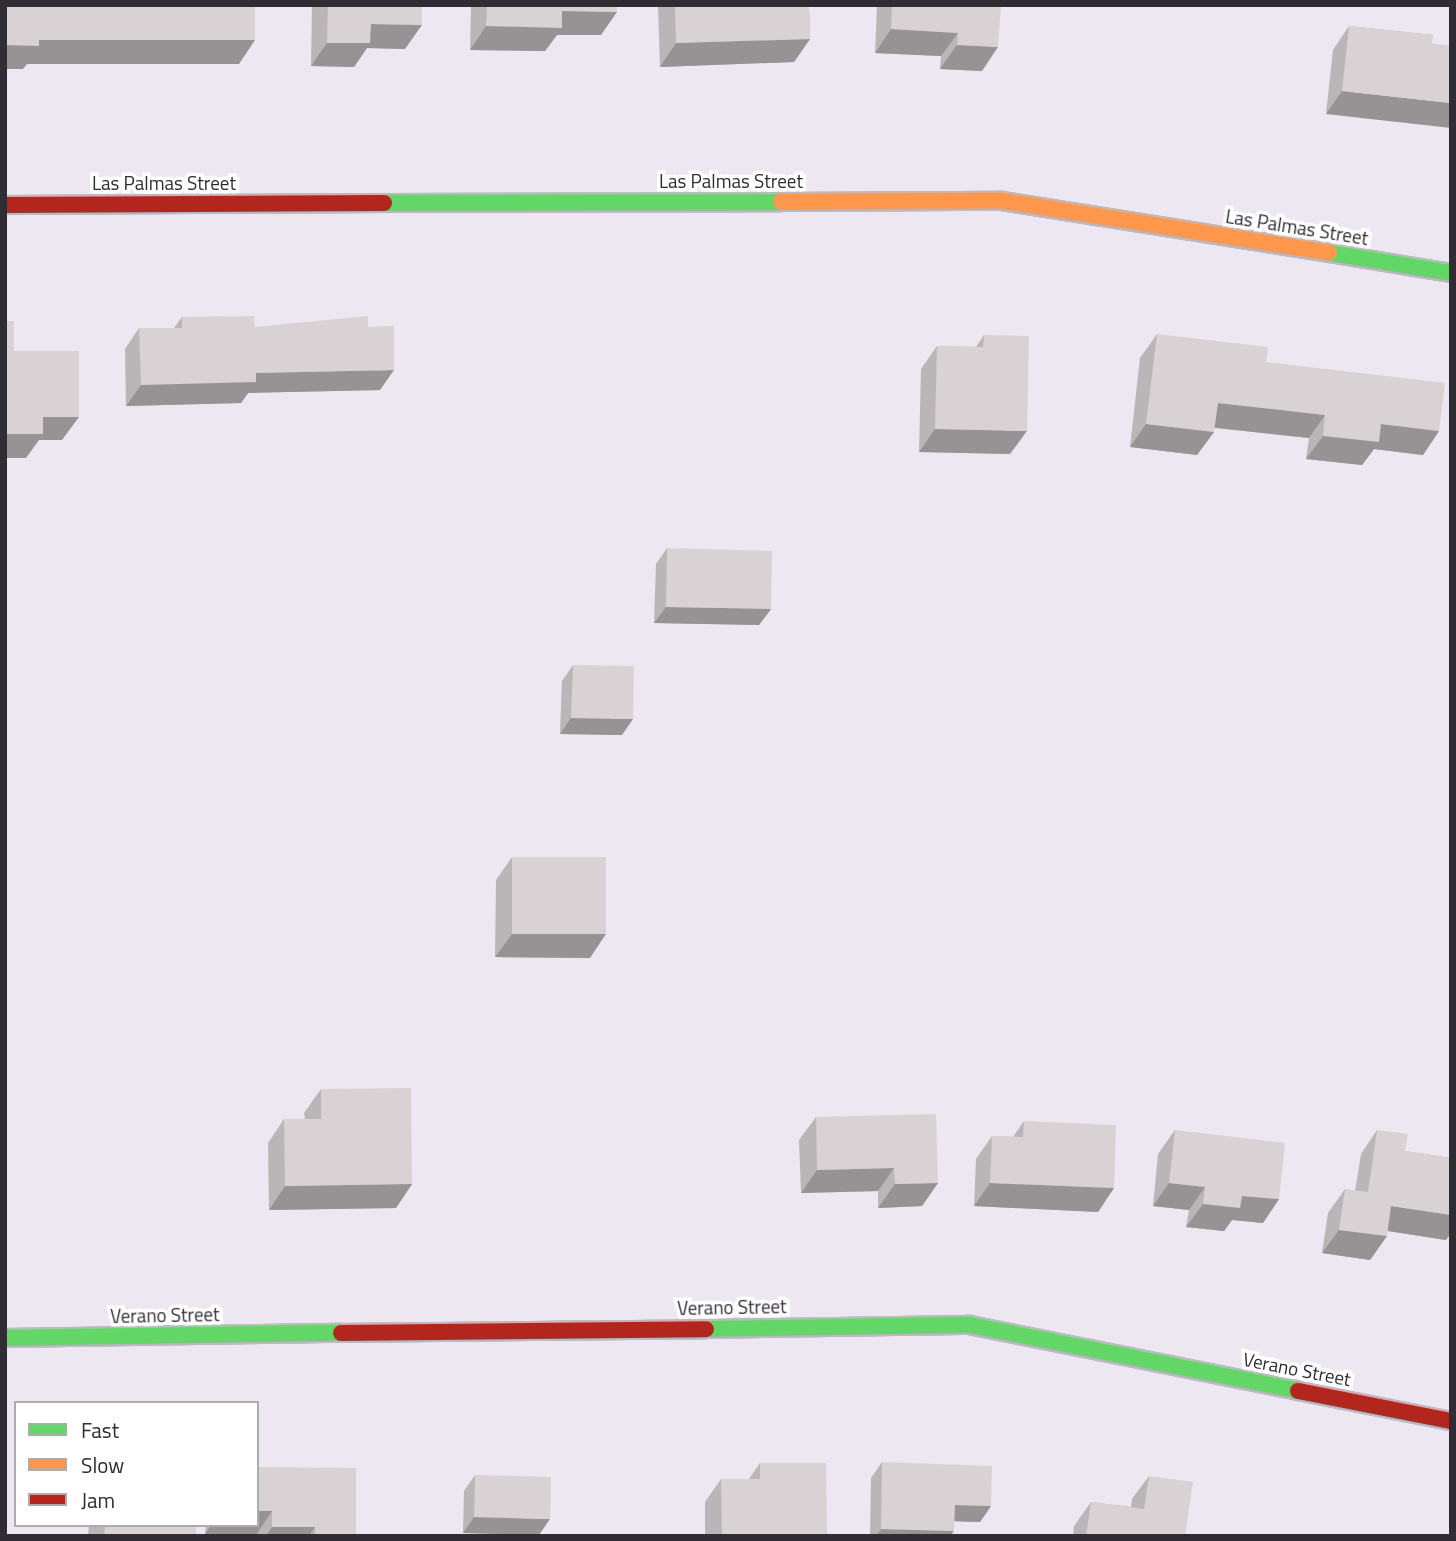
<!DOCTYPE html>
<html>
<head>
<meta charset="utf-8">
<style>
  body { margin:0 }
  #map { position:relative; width:1456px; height:1541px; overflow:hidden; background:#ece7f1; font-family:"Titillium Web",sans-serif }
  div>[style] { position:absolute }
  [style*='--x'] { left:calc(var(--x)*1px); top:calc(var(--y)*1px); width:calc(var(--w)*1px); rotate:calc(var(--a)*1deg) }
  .roads { filter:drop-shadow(2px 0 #bcb8c0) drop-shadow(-2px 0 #bcb8c0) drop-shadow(0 2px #bcb8c0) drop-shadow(0 -2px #bcb8c0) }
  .fast>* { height:16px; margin:-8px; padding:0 8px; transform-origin:8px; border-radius:8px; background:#63d668 }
  .slow>* { height:16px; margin:-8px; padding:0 8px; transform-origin:8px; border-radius:8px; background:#ff974d }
  .jam>* { height:16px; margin:-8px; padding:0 8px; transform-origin:8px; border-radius:8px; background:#b3261e }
  .wall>* { inset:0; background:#bab5b6 }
  .shaded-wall>* { inset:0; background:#979394 }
  .building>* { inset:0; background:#d8d2d4 }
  span { translate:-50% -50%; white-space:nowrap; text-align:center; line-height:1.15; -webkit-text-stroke:7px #fff; paint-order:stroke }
  .street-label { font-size:19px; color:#302c33 }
  .frame { position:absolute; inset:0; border:7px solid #302c33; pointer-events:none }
  .legend { position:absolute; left:14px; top:1401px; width:245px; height:126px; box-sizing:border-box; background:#fff; border:2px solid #acabad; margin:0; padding:9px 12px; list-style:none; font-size:21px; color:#302c33 }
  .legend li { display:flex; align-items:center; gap:14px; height:35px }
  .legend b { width:35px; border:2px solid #acabad }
</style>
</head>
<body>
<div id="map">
  <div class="roads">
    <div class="fast">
      <i style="--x:384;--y:203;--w:397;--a:-0.1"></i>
      <i style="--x:1329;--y:253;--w:124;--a:9.3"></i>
      <i style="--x:706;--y:1329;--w:263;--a:-0.9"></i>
      <i style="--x:969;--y:1325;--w:336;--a:11.3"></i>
      <i style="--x:5;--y:1338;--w:336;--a:-0.9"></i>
    </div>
    <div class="slow">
      <i style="--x:781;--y:202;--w:221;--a:-0.3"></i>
      <i style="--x:1002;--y:201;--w:331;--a:9"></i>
    </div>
    <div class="jam">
      <i style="--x:5;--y:205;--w:379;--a:-0.3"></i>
      <i style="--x:341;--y:1333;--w:365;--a:-0.6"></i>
      <i style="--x:1298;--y:1391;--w:156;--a:11.1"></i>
    </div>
  </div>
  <div class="wall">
    <i style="clip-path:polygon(312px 5px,422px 5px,405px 49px,367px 48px,354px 67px,311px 66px)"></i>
    <i style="clip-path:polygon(471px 5px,617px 5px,601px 35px,557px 35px,545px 51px,470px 50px)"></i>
    <i style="clip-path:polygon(658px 5px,809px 5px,810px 39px,794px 62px,660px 67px)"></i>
    <i style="clip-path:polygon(877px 5px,1001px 5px,982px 71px,940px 69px,941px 56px,875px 53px)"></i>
    <i style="clip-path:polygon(1349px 26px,1433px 35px,1326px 114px,1333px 50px)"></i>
    <i style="clip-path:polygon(182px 317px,255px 327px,368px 327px,380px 390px,248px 393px,241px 403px,126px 406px,125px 349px,139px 328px,174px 328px)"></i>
    <i style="clip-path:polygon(1157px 334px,1266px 362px,1439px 431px,1423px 455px,1374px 449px,1362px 465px,1306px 459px,1309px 438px,1214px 428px,1214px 432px,1197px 455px,1130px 447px,1140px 358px)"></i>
    <i style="clip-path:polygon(984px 335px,1010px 454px,919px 452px,921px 369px,937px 346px,976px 347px)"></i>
    <i style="clip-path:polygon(667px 548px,771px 609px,759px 625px,654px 623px,656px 564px)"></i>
    <i style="clip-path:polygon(573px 665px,622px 735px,560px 734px,562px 681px)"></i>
    <i style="clip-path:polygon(512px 857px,590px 958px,495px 957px,496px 880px)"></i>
    <i style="clip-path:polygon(321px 1089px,412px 1184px,396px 1208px,269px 1210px,268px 1143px,284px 1119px,305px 1119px,304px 1113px)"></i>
    <i style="clip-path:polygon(816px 1117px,938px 1183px,922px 1206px,878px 1208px,878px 1191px,801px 1193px,799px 1140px)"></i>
    <i style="clip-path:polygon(1024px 1121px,1114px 1188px,1098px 1212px,974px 1206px,976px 1159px,992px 1136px,1013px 1137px)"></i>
    <i style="clip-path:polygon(1175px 1130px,1279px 1199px,1263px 1223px,1232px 1220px,1224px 1231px,1186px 1227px,1189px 1210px,1153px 1206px,1158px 1154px)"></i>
    <i style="clip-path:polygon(1377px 1130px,1405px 1151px,1451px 1158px,1451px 1233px,1446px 1240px,1387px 1231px,1387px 1236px,1370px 1260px,1322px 1253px,1328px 1213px,1345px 1189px,1355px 1191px,1361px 1154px)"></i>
    <i style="clip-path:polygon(882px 1462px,991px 1506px,980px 1522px,954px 1521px,950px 1536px,870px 1536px,871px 1478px)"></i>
    <i style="clip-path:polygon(760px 1463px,827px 1536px,705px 1536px,705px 1502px,721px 1479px,749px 1479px)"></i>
    <i style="clip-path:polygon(257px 1467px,356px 1536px,256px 1536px,256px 1535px,205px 1534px,206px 1525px,257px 1525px)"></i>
    <i style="clip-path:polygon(475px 1475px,539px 1535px,463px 1533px,464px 1491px)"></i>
    <i style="clip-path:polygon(1149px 1476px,1185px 1536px,1073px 1536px,1074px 1526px,1091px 1502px,1131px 1507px,1132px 1499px)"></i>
    <i style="clip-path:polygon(89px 1525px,196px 1525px,196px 1536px,88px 1536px)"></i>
  </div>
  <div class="shaded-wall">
    <i style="clip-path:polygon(562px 11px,617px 12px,601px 35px,557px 35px,545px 51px,470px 50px,486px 26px)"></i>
    <i style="clip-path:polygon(371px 24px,422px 25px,405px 49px,367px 48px,354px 67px,311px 66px,327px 43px)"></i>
    <i style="clip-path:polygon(891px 29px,958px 33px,941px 56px,875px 53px)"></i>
    <i style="clip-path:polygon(810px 39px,794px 62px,660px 67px,676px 43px)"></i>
    <i style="clip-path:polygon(39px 40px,255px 40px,239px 64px,27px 64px,23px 69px,5px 69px,5px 45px)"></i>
    <i style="clip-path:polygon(957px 45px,998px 47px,982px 71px,940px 69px)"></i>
    <i style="clip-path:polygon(1342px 91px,1451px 103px,1451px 128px,1326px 114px)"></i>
    <i style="clip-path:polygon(394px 370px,380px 390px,248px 393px,241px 403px,126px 406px,141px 385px,256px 373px)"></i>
    <i style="clip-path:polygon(1218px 403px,1325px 415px,1309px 438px,1201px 426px)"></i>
    <i style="clip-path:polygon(43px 417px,79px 417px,62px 440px,39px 440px,26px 458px,5px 458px,6px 434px)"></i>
    <i style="clip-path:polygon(1146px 424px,1214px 432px,1197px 455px,1130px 447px)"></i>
    <i style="clip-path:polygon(1381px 424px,1439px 431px,1423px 455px,1374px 449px,1362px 465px,1306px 459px,1323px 436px)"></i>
    <i style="clip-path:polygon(935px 429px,1027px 431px,1010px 454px,919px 452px)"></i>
    <i style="clip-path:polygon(666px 607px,771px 609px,759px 625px,654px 623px)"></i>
    <i style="clip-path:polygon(571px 718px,633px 719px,622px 735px,560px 734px)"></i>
    <i style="clip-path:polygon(512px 934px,606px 934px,590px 958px,495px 957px)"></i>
    <i style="clip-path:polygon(894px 1168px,878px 1191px,801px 1193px,817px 1170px)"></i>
    <i style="clip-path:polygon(938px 1183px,922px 1206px,878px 1208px,895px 1184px)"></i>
    <i style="clip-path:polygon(990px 1183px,1114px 1188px,1098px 1212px,974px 1206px)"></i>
    <i style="clip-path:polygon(1169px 1183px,1205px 1187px,1189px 1210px,1153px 1206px)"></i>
    <i style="clip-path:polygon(412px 1184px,396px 1208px,269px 1210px,285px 1186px)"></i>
    <i style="clip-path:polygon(1242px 1196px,1279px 1199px,1263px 1223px,1232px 1220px,1224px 1231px,1186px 1227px,1203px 1204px)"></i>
    <i style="clip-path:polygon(1391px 1206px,1451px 1215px,1451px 1233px,1446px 1240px,1375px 1229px)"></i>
    <i style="clip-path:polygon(1339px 1230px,1387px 1236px,1370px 1260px,1322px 1253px)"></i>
    <i style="clip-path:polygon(955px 1505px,991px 1506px,980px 1522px,943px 1521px)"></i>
    <i style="clip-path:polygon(257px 1511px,272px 1511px,256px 1535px,205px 1534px,211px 1525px,257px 1525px)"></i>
    <i style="clip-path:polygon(474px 1517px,550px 1519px,539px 1535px,463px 1533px)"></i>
    <i style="clip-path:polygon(272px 1527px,315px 1527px,309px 1536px,266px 1536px)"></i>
    <i style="clip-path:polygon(881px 1529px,954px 1531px,950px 1536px,876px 1536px)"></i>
  </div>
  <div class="building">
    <i style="clip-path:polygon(5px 5px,255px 5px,255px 40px,39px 40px,39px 46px,5px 45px)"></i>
    <i style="clip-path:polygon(328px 5px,422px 5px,422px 25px,371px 24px,370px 43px,327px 43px)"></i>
    <i style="clip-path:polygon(487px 5px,617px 5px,617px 12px,562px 11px,562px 28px,486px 26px)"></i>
    <i style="clip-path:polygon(675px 5px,809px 5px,810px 39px,676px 43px)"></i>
    <i style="clip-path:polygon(892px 5px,1001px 5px,998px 47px,957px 45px,958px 33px,891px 29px)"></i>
    <i style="clip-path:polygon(1349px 26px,1433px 35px,1432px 43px,1451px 46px,1451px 103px,1342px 91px)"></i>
    <i style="clip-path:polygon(254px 316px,255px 327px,368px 316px,368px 327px,394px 326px,394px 370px,256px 373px,256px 382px,141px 385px,139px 328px,182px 328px,182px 317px)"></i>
    <i style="clip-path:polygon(5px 321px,14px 321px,14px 351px,79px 351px,79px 417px,43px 417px,43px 434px,6px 434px)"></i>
    <i style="clip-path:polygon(1157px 334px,1268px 347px,1266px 362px,1445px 383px,1439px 431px,1381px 424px,1379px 442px,1323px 436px,1325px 415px,1218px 403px,1214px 432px,1146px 424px)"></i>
    <i style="clip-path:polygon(984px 335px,1029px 336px,1027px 431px,935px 429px,937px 346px,983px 347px)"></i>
    <i style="clip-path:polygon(667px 548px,772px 551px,771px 609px,666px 607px)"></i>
    <i style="clip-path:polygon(573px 665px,634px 666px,633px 719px,571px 718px)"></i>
    <i style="clip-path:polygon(512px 857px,606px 857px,606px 934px,512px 934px)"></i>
    <i style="clip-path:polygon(411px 1088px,412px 1184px,285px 1186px,284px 1119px,321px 1119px,321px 1089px)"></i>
    <i style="clip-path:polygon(936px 1114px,938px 1183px,895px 1184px,894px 1168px,817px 1170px,816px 1117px)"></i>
    <i style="clip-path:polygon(1024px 1121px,1116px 1125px,1114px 1188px,990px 1183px,992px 1136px,1023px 1137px)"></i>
    <i style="clip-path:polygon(1175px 1130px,1285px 1143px,1279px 1199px,1242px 1196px,1240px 1208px,1203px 1204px,1205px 1187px,1169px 1183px)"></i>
    <i style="clip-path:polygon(1377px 1130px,1408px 1134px,1405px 1151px,1451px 1158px,1451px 1215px,1391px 1206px,1387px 1236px,1339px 1230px,1345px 1189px,1368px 1192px)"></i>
    <i style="clip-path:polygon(882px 1462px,992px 1466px,991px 1506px,955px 1505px,954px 1531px,881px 1529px)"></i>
    <i style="clip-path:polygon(760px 1463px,826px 1463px,827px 1536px,722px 1536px,721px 1479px,760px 1479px)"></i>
    <i style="clip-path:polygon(257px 1467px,356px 1468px,356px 1536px,315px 1536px,315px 1527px,272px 1527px,272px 1511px,257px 1511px)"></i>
    <i style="clip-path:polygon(475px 1475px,551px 1477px,550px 1519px,474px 1517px)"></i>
    <i style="clip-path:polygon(1149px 1476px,1193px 1482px,1185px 1536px,1086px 1536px,1091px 1502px,1144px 1509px)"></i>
    <i style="clip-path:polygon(105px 1525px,196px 1525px,196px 1536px,104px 1536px)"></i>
  </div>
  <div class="street-label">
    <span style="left:731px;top:181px">Las Palmas Street</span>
    <span style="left:164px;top:183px">Las Palmas Street</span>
    <span style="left:1297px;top:227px;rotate:9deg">Las Palmas Street</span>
    <span style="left:732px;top:1307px;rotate:-1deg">Verano Street</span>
    <span style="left:165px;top:1315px;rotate:-1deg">Verano Street</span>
    <span style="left:1297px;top:1369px;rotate:11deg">Verano Street</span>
  </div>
  <div class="frame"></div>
  <ul class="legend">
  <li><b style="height:9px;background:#63d668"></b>Fast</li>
  <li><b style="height:9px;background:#ff974d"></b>Slow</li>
  <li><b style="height:9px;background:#b3261e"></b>Jam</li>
  </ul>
</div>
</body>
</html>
